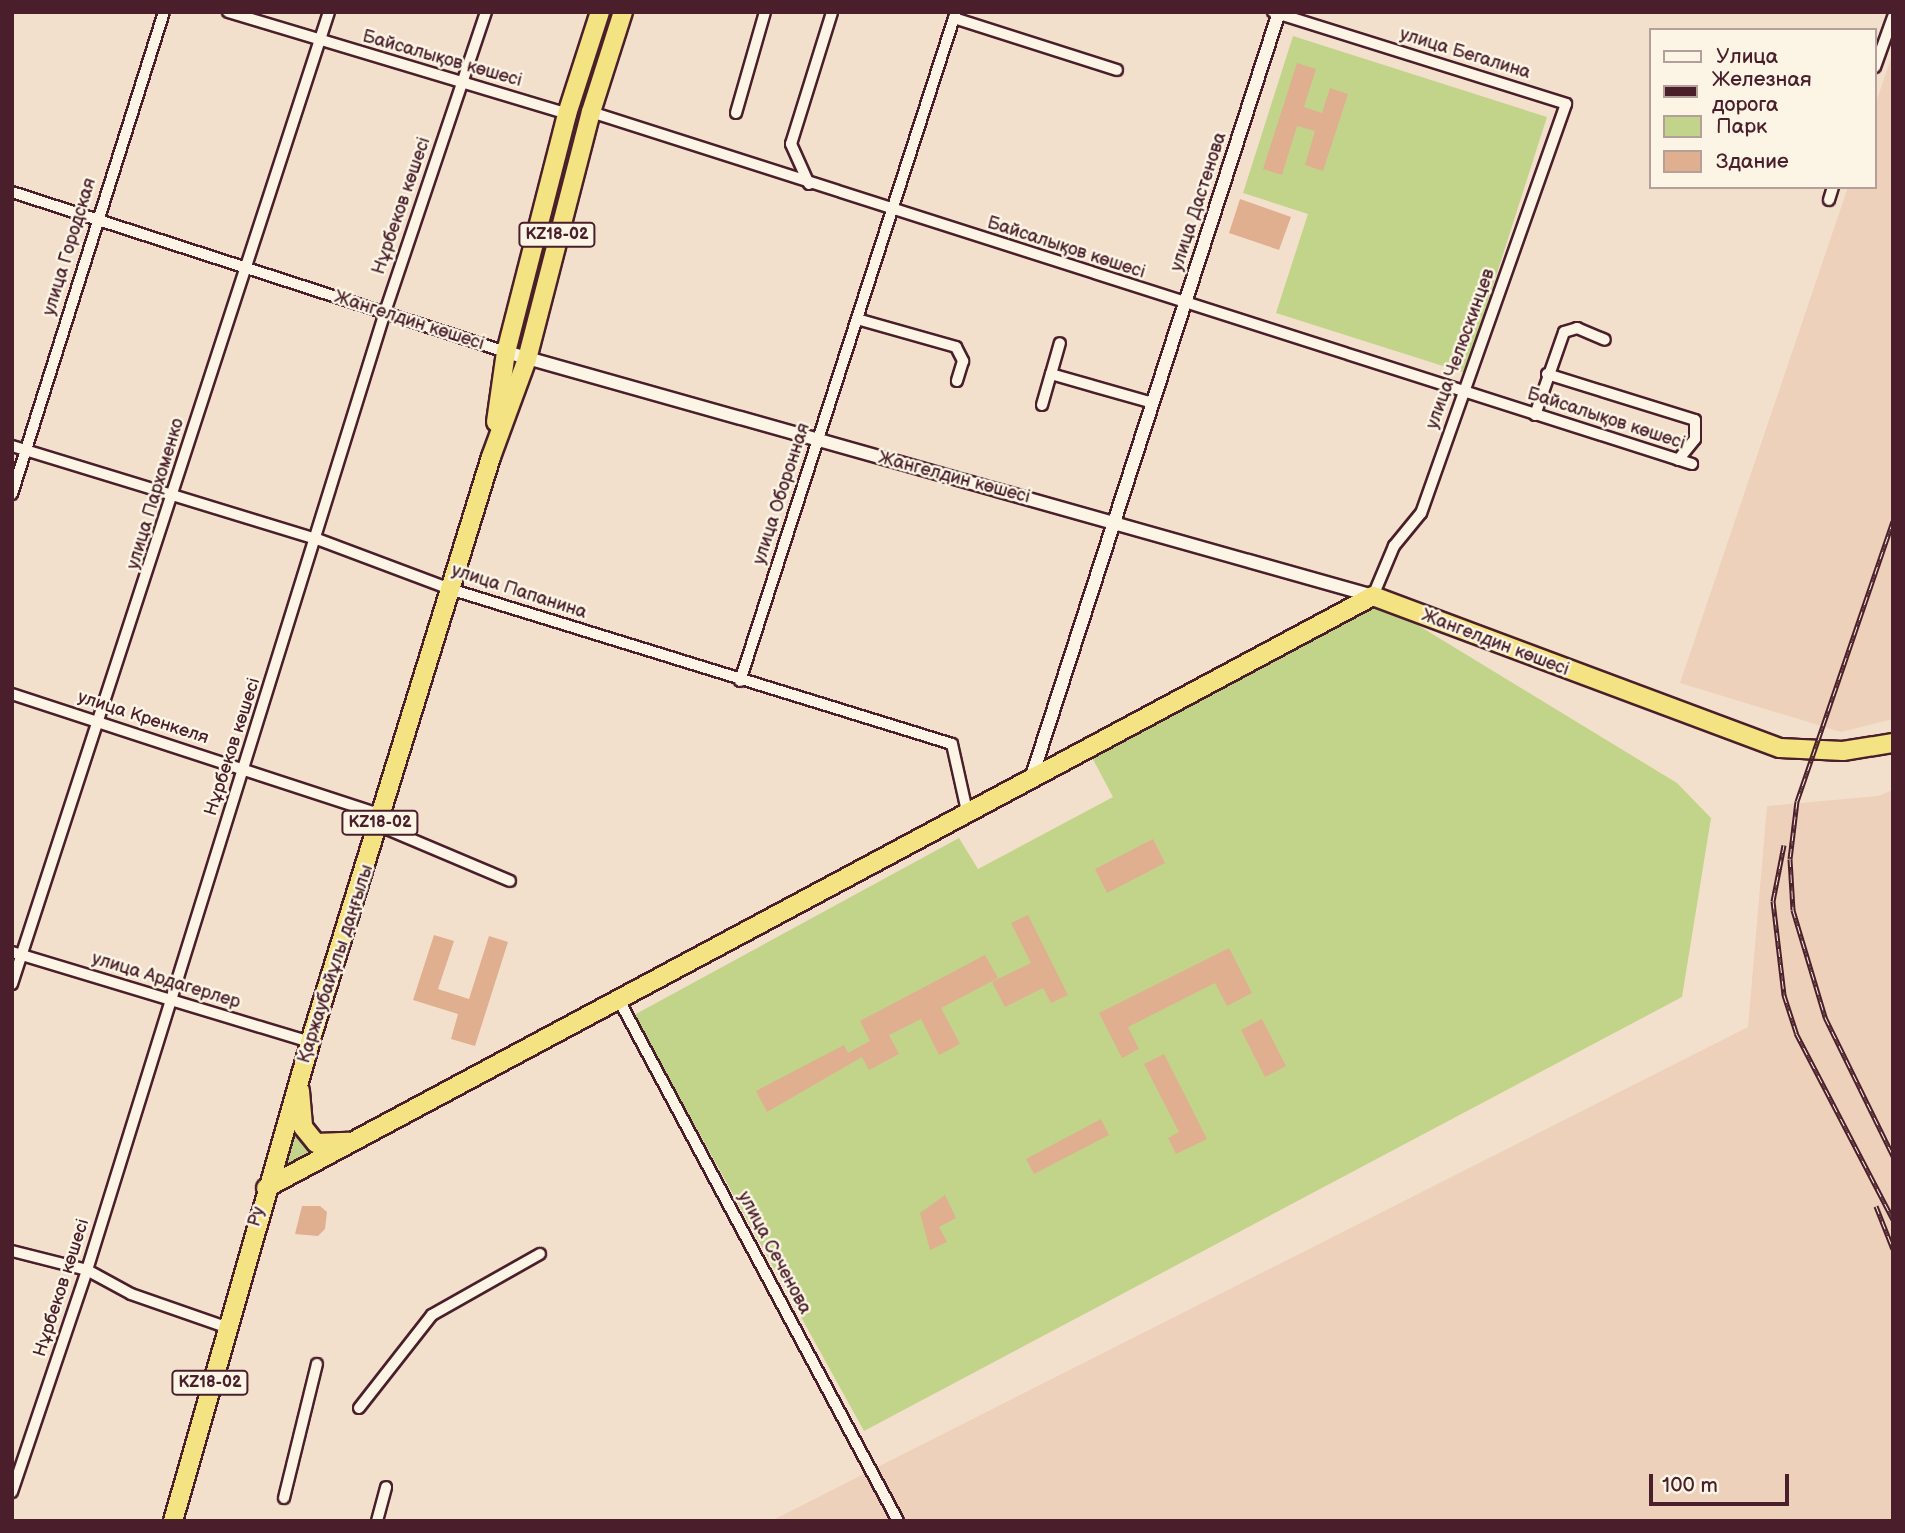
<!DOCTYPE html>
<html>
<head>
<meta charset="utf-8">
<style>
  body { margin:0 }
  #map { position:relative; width:1905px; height:1533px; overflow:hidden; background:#f3e0cc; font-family:"Balsamiq Sans",sans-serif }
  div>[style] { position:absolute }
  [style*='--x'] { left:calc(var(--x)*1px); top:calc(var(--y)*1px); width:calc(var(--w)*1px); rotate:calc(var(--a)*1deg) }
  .built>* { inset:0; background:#edd1ba }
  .green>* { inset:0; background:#c2d489 }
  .building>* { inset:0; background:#dfaf90 }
  .roads { filter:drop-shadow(2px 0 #4a1f2b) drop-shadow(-2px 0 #4a1f2b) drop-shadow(0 2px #4a1f2b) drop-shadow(0 -2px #4a1f2b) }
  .minor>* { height:10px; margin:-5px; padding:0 5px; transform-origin:5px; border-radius:5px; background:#fcf5e5 }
  .tertiary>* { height:12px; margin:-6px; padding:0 6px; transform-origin:6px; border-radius:6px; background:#fcf5e5 }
  .trunk>* { height:18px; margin:-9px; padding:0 9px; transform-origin:9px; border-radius:9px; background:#f4e382 }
  .rail>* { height:5px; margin-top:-2.5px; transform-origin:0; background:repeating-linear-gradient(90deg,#fcf5e5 0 8px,#4a1f2b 0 16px); box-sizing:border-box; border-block:2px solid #4a1f2b }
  span { translate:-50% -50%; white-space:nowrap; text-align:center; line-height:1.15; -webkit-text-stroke:5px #fcf5e5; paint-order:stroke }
  .shield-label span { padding:2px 5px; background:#fcf5e5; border:2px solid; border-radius:5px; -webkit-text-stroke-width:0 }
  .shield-label { font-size:16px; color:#4a1f2b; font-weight:700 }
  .street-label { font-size:18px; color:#4a1f2b }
  .frame { position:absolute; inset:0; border:14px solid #4a1f2b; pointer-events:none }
  .legend { position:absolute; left:1649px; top:28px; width:228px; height:161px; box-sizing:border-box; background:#fcf5e5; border:2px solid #b59f9b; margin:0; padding:9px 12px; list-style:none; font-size:21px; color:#4a1f2b }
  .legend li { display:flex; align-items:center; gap:14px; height:35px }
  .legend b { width:35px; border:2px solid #b59f9b }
  .scale { position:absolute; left:1649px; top:1474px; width:140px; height:32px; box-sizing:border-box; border:4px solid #4a1f2b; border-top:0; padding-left:9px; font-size:21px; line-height:24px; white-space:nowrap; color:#4a1f2b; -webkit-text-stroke:5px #fcf5e5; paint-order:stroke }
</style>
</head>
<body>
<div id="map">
  <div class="built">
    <i style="clip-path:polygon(1893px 53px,1893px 719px,1841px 732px,1680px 683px,1848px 187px,1875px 187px,1875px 105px)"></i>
    <i style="clip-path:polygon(1893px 790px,1893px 1521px,771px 1521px,1748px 1027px,1767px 806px,1878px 796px)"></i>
  </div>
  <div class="green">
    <i style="clip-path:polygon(1293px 36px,1547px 117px,1465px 373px,1276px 313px,1308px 214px,1243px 193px)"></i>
    <i style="clip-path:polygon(1371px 603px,1393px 610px,1677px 783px,1711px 818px,1682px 997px,864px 1431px,634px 1015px,959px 838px,978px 869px,1113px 797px,1088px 750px)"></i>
    <i style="clip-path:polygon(299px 1120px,318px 1150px,290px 1167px,284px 1156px)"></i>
  </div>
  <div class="building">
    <i style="clip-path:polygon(1297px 63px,1316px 69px,1304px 107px,1322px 113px,1330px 88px,1348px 94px,1323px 171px,1305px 165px,1315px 131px,1297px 126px,1282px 175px,1263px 169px)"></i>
    <i style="clip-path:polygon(1240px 199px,1291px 217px,1279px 250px,1229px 233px)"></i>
    <i style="clip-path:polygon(1153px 839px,1165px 863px,1107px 893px,1095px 869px)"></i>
    <i style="clip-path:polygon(1028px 915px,1068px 995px,1051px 1003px,1043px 988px,1005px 1007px,992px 982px,1031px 963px,1011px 923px)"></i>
    <i style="clip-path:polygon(434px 935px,454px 941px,438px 989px,469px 999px,489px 936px,508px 942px,475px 1046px,451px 1039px,458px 1014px,413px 1000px)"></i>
    <i style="clip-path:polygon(1229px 948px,1252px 993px,1227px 1006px,1215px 983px,1128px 1027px,1139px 1049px,1122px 1058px,1099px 1013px)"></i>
    <i style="clip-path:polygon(985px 955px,998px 978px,941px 1008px,960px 1044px,939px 1055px,921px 1019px,889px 1035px,899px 1054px,869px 1070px,862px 1057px,767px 1112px,756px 1091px,844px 1045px,848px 1053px,870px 1041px,860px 1021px)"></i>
    <i style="clip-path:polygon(1262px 1019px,1286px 1066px,1265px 1077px,1241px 1030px)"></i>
    <i style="clip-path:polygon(1164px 1054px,1207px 1139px,1176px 1154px,1168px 1138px,1179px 1132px,1144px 1064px)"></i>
    <i style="clip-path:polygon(1101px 1119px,1109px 1135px,1034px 1174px,1026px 1159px)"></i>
    <i style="clip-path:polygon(945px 1195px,956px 1218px,939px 1227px,947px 1242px,930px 1250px,920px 1213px)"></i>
    <i style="clip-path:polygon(302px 1206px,320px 1206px,327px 1212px,325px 1229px,318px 1236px,295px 1234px)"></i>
  </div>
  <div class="roads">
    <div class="minor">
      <i style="--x:228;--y:12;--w:354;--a:16.7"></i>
      <i style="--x:1273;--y:12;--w:307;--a:17.4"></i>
      <i style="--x:1566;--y:104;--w:434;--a:109.5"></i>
      <i style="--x:1421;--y:513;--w:43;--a:129.3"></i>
      <i style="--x:1394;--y:546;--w:54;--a:112.8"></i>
      <i style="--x:954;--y:18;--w:171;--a:17.7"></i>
      <i style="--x:1875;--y:67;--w:53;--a:-70.2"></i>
      <i style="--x:591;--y:112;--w:1156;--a:17.73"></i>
      <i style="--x:736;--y:113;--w:105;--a:-74"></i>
      <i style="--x:809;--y:184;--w:44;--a:-114.2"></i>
      <i style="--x:791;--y:144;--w:138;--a:-72.7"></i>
      <i style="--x:12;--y:192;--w:519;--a:17.95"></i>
      <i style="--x:1829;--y:200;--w:14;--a:-73"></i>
      <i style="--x:857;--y:319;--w:103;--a:15.8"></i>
      <i style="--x:956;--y:347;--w:16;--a:63"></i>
      <i style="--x:963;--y:361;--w:21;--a:107"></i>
      <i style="--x:1051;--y:374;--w:32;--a:-74"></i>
      <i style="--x:1547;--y:374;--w:155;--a:17.3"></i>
      <i style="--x:1695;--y:420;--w:19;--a:90"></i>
      <i style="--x:1695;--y:439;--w:27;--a:129"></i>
      <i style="--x:1042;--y:405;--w:32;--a:-74"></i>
      <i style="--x:1051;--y:374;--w:106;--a:15.9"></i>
      <i style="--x:1535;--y:415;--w:88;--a:-70.7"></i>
      <i style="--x:1564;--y:332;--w:14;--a:-17"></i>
      <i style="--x:1577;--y:328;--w:30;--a:23"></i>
      <i style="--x:12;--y:446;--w:319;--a:17"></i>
      <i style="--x:317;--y:539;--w:145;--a:20.6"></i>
      <i style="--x:453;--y:590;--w:522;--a:17.15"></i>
      <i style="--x:952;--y:744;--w:69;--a:77.4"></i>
      <i style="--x:12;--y:494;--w:505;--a:-72.5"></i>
      <i style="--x:740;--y:681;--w:703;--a:-72.11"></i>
      <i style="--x:12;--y:694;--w:389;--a:18.1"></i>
      <i style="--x:380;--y:826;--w:141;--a:22.9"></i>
      <i style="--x:12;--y:952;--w:311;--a:16.8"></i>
      <i style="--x:12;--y:984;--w:1022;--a:-71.94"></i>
      <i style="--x:620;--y:1002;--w:589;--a:61.82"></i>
      <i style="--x:12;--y:1251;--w:77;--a:14.2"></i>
      <i style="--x:87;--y:1270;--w:50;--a:28.6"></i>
      <i style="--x:131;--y:1294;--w:101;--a:19.2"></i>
      <i style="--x:359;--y:1408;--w:118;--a:-51.9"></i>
      <i style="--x:432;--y:1315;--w:124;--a:-29.5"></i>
      <i style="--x:12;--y:1492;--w:234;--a:-71.3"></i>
      <i style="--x:87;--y:1270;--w:1000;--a:-72.72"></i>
      <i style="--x:384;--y:315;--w:320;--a:-71.4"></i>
      <i style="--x:284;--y:1498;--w:138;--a:-76.2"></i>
      <i style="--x:377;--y:1521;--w:35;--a:-75"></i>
    </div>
    <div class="tertiary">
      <i style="--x:506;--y:352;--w:901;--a:15.72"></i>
      <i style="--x:1032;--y:776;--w:803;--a:-72.08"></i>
    </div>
    <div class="trunk">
      <i style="--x:496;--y:422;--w:71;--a:-81.9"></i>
      <i style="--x:506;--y:352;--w:246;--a:-75.6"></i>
      <i style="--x:567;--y:114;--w:107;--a:-72.1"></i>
      <i style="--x:300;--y:1091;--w:36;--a:85"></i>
      <i style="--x:303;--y:1127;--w:21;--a:51"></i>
      <i style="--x:316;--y:1143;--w:33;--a:-2"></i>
      <i style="--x:266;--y:1188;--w:1255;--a:-28.14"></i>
      <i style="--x:1373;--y:596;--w:434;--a:20.5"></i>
      <i style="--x:1780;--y:748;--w:63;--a:2.7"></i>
      <i style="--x:1843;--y:751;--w:51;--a:-9.1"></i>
      <i style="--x:173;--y:1521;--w:498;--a:-74"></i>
      <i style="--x:310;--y:1042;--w:612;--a:-72.81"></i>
      <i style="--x:491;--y:457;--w:104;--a:-69.8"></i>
      <i style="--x:527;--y:359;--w:255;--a:-75.5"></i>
      <i style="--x:591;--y:112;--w:105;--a:-72.3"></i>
    </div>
  </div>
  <div class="rail">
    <i style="--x:1893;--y:521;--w:296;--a:108.9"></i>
    <i style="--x:1797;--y:801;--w:58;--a:96.9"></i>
    <i style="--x:1790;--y:859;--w:51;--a:86.6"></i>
    <i style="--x:1793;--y:910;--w:112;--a:73.3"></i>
    <i style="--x:1825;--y:1017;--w:155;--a:63.9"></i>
    <i style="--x:1784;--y:845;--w:57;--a:101.1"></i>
    <i style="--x:1773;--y:901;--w:95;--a:83.3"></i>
    <i style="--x:1784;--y:995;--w:40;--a:72"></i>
    <i style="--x:1796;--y:1033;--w:210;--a:62.5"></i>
    <i style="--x:1876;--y:1206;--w:46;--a:68.4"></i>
  </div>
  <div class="shield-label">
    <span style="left:557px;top:235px">KZ18-02</span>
    <span style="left:380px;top:823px">KZ18-02</span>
    <span style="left:210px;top:1383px">KZ18-02</span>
  </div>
  <div class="street-label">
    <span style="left:1465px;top:54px;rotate:17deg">улица Бегалина</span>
    <span style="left:442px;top:59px;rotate:16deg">Байсалықов көшесі</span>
    <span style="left:1199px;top:202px;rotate:-72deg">улица Дастенова</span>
    <span style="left:402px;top:206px;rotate:-71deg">Нұрбеков көшесі</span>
    <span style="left:70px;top:247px;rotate:-73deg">улица Городская</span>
    <span style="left:1066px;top:248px;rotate:18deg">Байсалықов көшесі</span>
    <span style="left:409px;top:321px;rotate:18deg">Жангелдин көшесі</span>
    <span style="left:1461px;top:349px;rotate:-70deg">улица Челюскинцев</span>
    <span style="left:1606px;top:419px;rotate:18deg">Байсалықов көшесі</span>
    <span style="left:954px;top:478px;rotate:15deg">Жангелдин көшесі</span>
    <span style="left:156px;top:494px;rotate:-73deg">улица Пархоменко</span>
    <span style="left:782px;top:494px;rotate:-72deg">улица Оборонная</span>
    <span style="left:519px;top:592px;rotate:18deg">улица Папанина</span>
    <span style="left:1495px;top:643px;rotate:21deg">Жангелдин көшесі</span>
    <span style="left:143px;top:718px;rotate:18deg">улица Кренкеля</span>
    <span style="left:233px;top:747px;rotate:-72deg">Нұрбеков көшесі</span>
    <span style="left:336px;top:964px;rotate:-72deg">Қаржаубайұлы даңғылы</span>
    <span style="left:166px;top:981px;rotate:17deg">улица Ардагерлер</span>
    <span style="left:257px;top:1217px;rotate:-73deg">Ру</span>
    <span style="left:774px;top:1253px;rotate:62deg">улица Сеченова</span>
    <span style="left:62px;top:1288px;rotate:-72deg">Нұрбеков көшесі</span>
  </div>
  <div class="frame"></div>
  <ul class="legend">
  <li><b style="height:9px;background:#fcf5e5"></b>Улица</li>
  <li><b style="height:9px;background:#4a1f2b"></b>Железная дорога</li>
  <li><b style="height:19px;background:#c2d489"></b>Парк</li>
  <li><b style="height:19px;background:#dfaf90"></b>Здание</li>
  </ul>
  <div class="scale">100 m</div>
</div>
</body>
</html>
